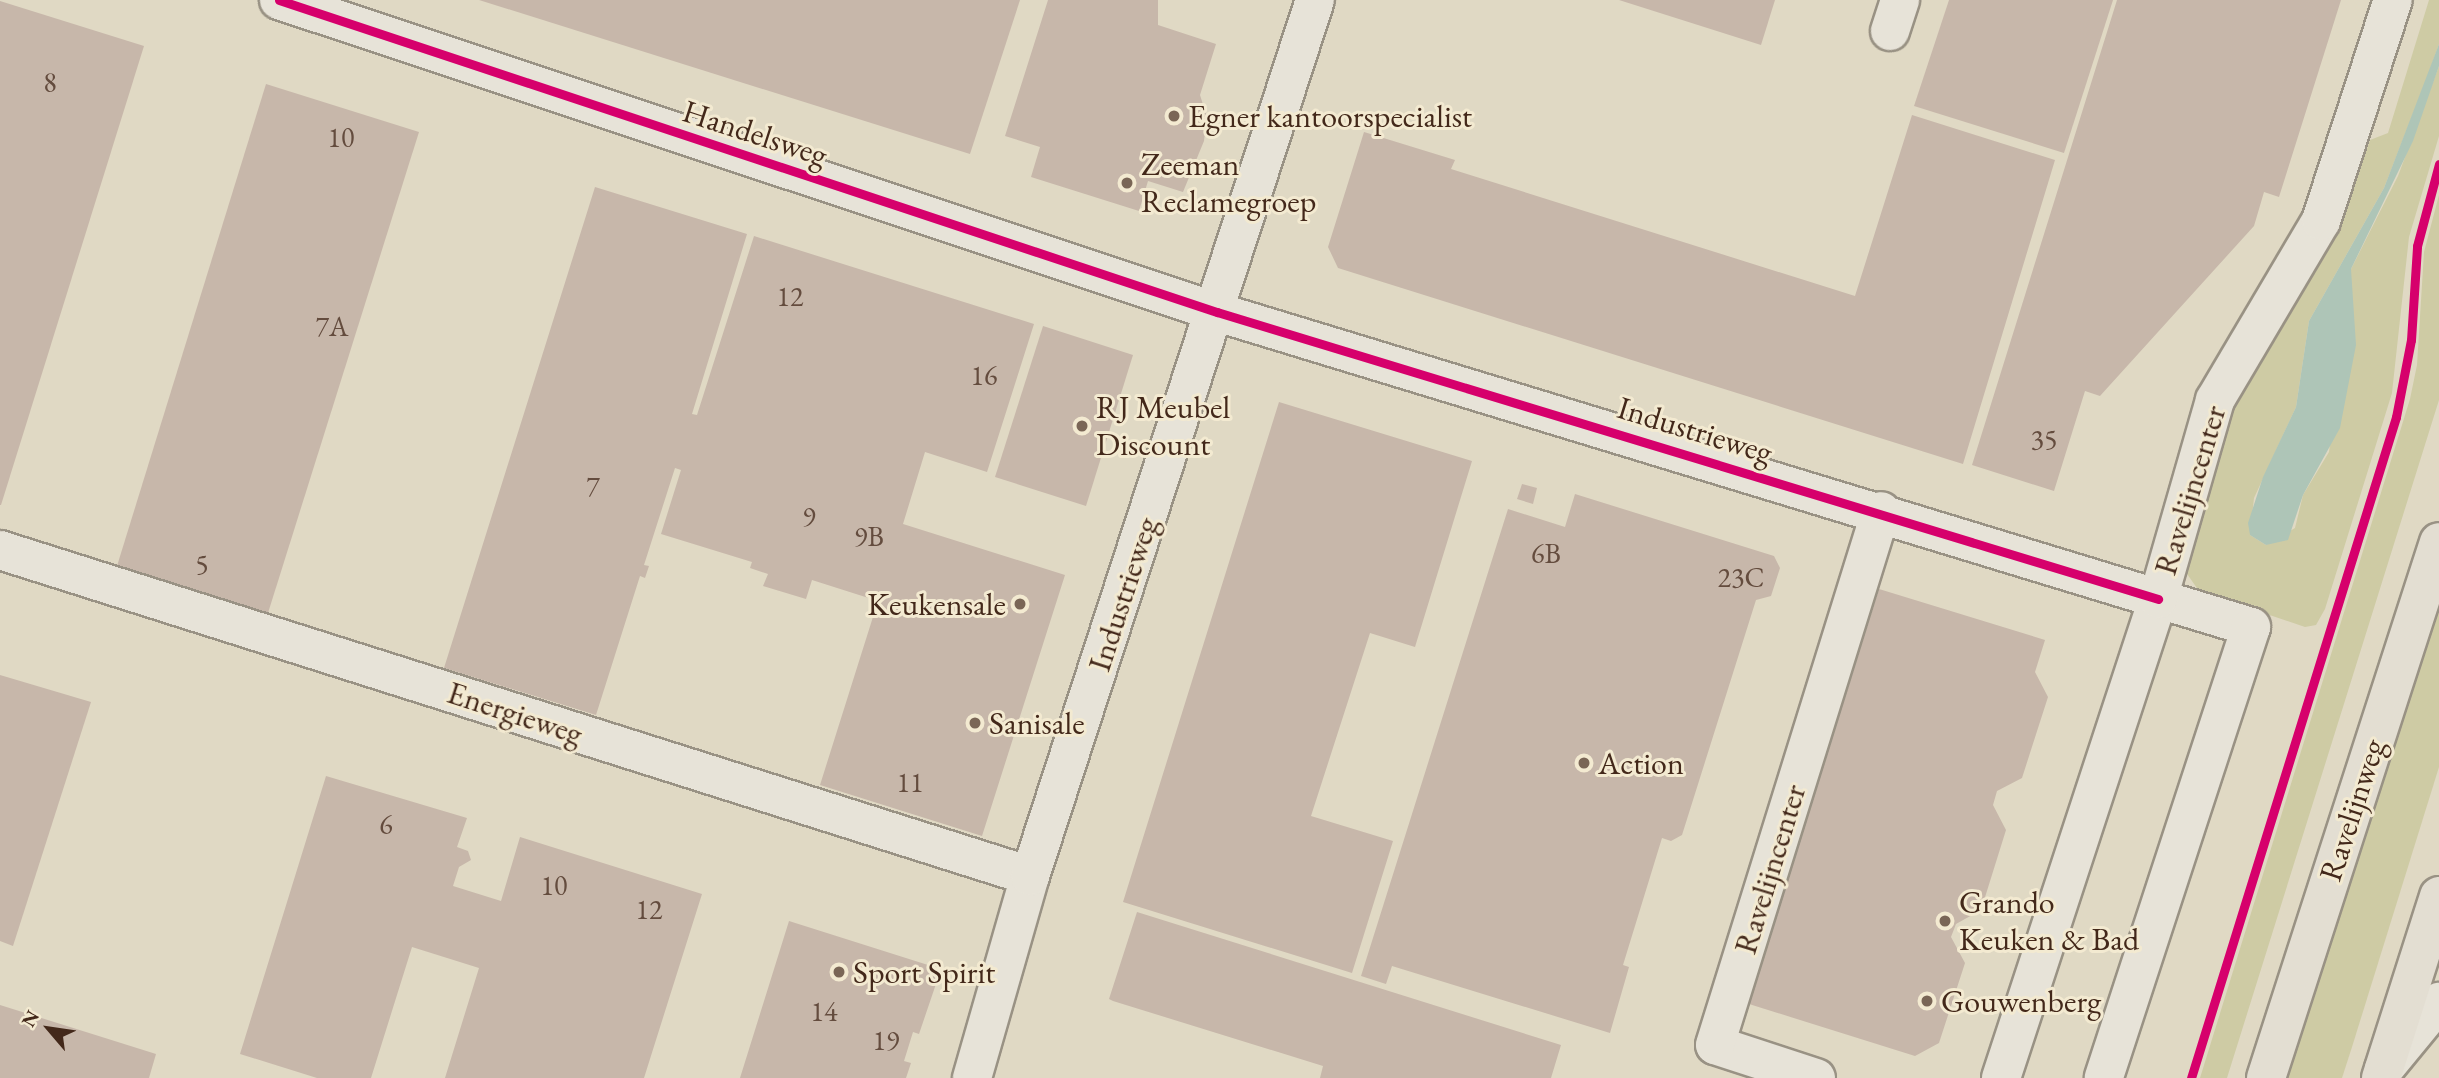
<!DOCTYPE html>
<html>
<head>
<meta charset="utf-8">
<style>
  body { margin:0 }
  #map { position:relative; width:2439px; height:1078px; overflow:hidden; background:#e0d9c4; font-family:"EB Garamond",serif }
  div>[style] { position:absolute }
  [style*='--x'] { left:calc(var(--x)*1px); top:calc(var(--y)*1px); width:calc(var(--w)*1px); rotate:calc(var(--a)*1deg) }
  .green>* { inset:0; background:#cecba4 }
  .water>* { inset:0; background:#aec5b7 }
  .building>* { inset:0; background:#c7b7aa }
  .roads { filter:drop-shadow(2px 0 #999284) drop-shadow(-2px 0 #999284) drop-shadow(0 2px #999284) drop-shadow(0 -2px #999284) }
  .minor>* { height:38px; margin:-19px; padding:0 19px; transform-origin:19px; border-radius:19px; background:#e7e3d8 }
  .major>* { height:38px; margin:-19px; padding:0 19px; transform-origin:19px; border-radius:19px; background:#e3ded2 }
  .cycleway>* { height:9px; margin:-4.5px; padding:0 4.5px; transform-origin:4.5px; border-radius:4.5px; background:#d6006c }
  .dots>* { width:19px; height:19px; translate:-50% -50%; box-sizing:border-box; border:4px solid #f3ead1; border-radius:50% }
  span { translate:-50% -50%; white-space:nowrap; text-align:center; line-height:1.15; -webkit-text-stroke:6px #f3ead1; paint-order:stroke }
  .number-label { font-size:28px; color:#644c3e }
  .number-label span { -webkit-text-stroke-width:0 }
  .poi-label { font-size:32px; color:#43281a }
  .left { translate:0 -50%; text-align:left }
  .right { translate:-100% -50%; text-align:right }
  .street-label { font-size:32px; color:#43281a }
  .north { position:absolute; left:14px; top:994px; width:70px; height:70px; -webkit-text-stroke:5px #f3ead1; paint-order:stroke; rotate:299deg; font-size:19px; font-weight:700; line-height:28px; text-align:center; color:#43281a }
  .north::after { content:''; display:block; margin:auto; width:24px; height:32px; background:#43281a; clip-path:polygon(50% 0,100% 100%,50% 72%,0 100%) }
</style>
</head>
<body>
<div id="map">
  <div class="green">
    <i style="clip-path:polygon(2429px 0,2439px 0,2439px 44px,2426px 80px,2384px 188px,2309px 321px,2296px 407px,2254px 498px,2250px 535px,2266px 545px,2295px 528px,2303px 495px,2329px 452px,2351px 269px,2398px 176px,2439px 66px,2439px 136px,2409px 237px,2392px 393px,2325px 609px,2316px 625px,2305px 627px,2199px 591px,2185px 571px,2225px 416px,2317px 265px,2348px 203px,2370px 140px,2388px 133px)"></i>
    <i style="clip-path:polygon(2439px 195px,2439px 400px,2227px 1078px,2200px 1078px,2410px 399px,2417px 365px,2424px 252px)"></i>
    <i style="clip-path:polygon(2439px 573px,2439px 767px,2352px 1047px,2342px 1078px,2281px 1078px)"></i>
  </div>
  <div class="water">
    <i style="clip-path:polygon(2439px 44px,2439px 66px,2413px 141px,2351px 269px,2356px 345px,2340px 428px,2303px 495px,2288px 540px,2266px 545px,2250px 535px,2248px 523px,2263px 477px,2296px 407px,2309px 321px,2384px 188px)"></i>
  </div>
  <div class="building">
    <i style="clip-path:polygon(479px 0,1020px 0,970px 154px)"></i>
    <i style="clip-path:polygon(1048px 0,1158px 0,1158px 25px,1216px 44px,1200px 95px,1207px 117px,1204px 141px,1183px 192px,1148px 181px,1139px 211px,1031px 177px,1040px 147px,1005px 136px)"></i>
    <i style="clip-path:polygon(1619px 0,1775px 0,1761px 45px)"></i>
    <i style="clip-path:polygon(1949px 0,2113px 0,2064px 153px,1914px 106px)"></i>
    <i style="clip-path:polygon(2117px 0,2341px 0,2279px 197px,2264px 192px,2254px 226px,2100px 396px,2085px 391px,2054px 491px,1972px 465px)"></i>
    <i style="clip-path:polygon(0 1px,144px 46px,1px 505px,0 505px)"></i>
    <i style="clip-path:polygon(266px 84px,419px 132px,268px 613px,117px 566px)"></i>
    <i style="clip-path:polygon(1912px 115px,2055px 160px,1963px 464px,1338px 268px,1328px 247px,1364px 132px,1455px 160px,1451px 169px,1855px 296px)"></i>
    <i style="clip-path:polygon(595px 187px,747px 234px,692px 414px,697px 415px,754px 236px,1034px 324px,987px 472px,925px 452px,903px 524px,1065px 575px,982px 836px,820px 785px,878px 601px,812px 580px,806px 599px,763px 586px,768px 574px,750px 568px,752px 562px,661px 534px,681px 470px,675px 468px,644px 565px,649px 566px,645px 578px,640px 576px,596px 715px,444px 668px)"></i>
    <i style="clip-path:polygon(1043px 326px,1133px 355px,1086px 506px,995px 477px)"></i>
    <i style="clip-path:polygon(1279px 402px,1472px 461px,1415px 647px,1370px 633px,1311px 816px,1393px 841px,1352px 973px,1123px 902px)"></i>
    <i style="clip-path:polygon(1522px 484px,1537px 488px,1533px 504px,1517px 499px)"></i>
    <i style="clip-path:polygon(1575px 494px,1774px 556px,1780px 568px,1771px 596px,1756px 600px,1682px 835px,1671px 841px,1662px 838px,1623px 965px,1629px 967px,1610px 1033px,1392px 966px,1386px 984px,1361px 976px,1508px 509px,1565px 527px)"></i>
    <i style="clip-path:polygon(1879px 589px,2045px 640px,2035px 672px,2048px 697px,2022px 778px,1997px 791px,1993px 805px,2006px 830px,1981px 910px,1956px 924px,1951px 937px,1965px 963px,1939px 1043px,1915px 1056px,1749px 1004px)"></i>
    <i style="clip-path:polygon(0 675px,91px 702px,13px 946px,0 941px)"></i>
    <i style="clip-path:polygon(326px 776px,467px 818px,457px 847px,468px 851px,471px 860px,459px 867px,453px 886px,501px 901px,520px 837px,702px 894px,644px 1078px,445px 1078px,479px 968px,412px 947px,371px 1078px,317px 1078px,240px 1054px)"></i>
    <i style="clip-path:polygon(1137px 912px,1561px 1045px,1551px 1078px,1320px 1078px,1323px 1066px,1113px 1001px,1109px 999px)"></i>
    <i style="clip-path:polygon(789px 921px,928px 965px,937px 981px,919px 1034px,913px 1032px,904px 1061px,911px 1063px,906px 1078px,740px 1078px)"></i>
    <i style="clip-path:polygon(0 1005px,156px 1054px,149px 1078px,0 1078px)"></i>
  </div>
  <div class="roads">
    <div class="minor">
      <i style="--x:279;--y:0;--w:989;--a:18.4"></i>
      <i style="--x:1217;--y:312;--w:1081;--a:16.94"></i>
      <i style="--x:2251;--y:627;--w:474;--a:108.1"></i>
      <i style="--x:1890;--y:31;--w:33;--a:-72"></i>
      <i style="--x:0;--y:550;--w:1080;--a:17.56"></i>
      <i style="--x:2384;--y:1069;--w:87;--a:-50.6"></i>
      <i style="--x:972;--y:1078;--w:210;--a:-74"></i>
      <i style="--x:1030;--y:876;--w:921;--a:-71.98"></i>
      <i style="--x:1816;--y:1078;--w:106;--a:-161.9"></i>
      <i style="--x:1715;--y:1045;--w:559;--a:-72.73"></i>
      <i style="--x:2001;--y:1078;--w:504;--a:-71.85"></i>
      <i style="--x:2158;--y:599;--w:207;--a:-74"></i>
      <i style="--x:2215;--y:400;--w:208;--a:-59.4"></i>
      <i style="--x:2321;--y:221;--w:232;--a:-72"></i>
    </div>
    <div class="major">
      <i style="--x:2266;--y:1078;--w:563;--a:-72.11"></i>
      <i style="--x:2381;--y:1078;--w:191;--a:-72.3"></i>
    </div>
  </div>
  <div class="cycleway">
    <i style="--x:279;--y:0;--w:989;--a:18.4"></i>
    <i style="--x:1217;--y:312;--w:984;--a:16.96"></i>
    <i style="--x:2191;--y:1078;--w:692;--a:-72.77"></i>
    <i style="--x:2396;--y:417;--w:78;--a:-79"></i>
    <i style="--x:2411;--y:340;--w:94;--a:-86.3"></i>
    <i style="--x:2417;--y:246;--w:85;--a:-75"></i>
  </div>
  <div class="dots">
    <i style="left:1174px;top:116px;background:#7a6656"></i>
    <i style="left:1127px;top:183px;background:#7a6656"></i>
    <i style="left:1082px;top:426px;background:#7a6656"></i>
    <i style="left:1020px;top:604px;background:#7a6656"></i>
    <i style="left:975px;top:723px;background:#7a6656"></i>
    <i style="left:1584px;top:763px;background:#7a6656"></i>
    <i style="left:1945px;top:921px;background:#7a6656"></i>
    <i style="left:839px;top:972px;background:#7a6656"></i>
    <i style="left:1927px;top:1001px;background:#7a6656"></i>
  </div>
  <div class="number-label">
    <span style="left:50px;top:82px">8</span>
    <span style="left:341px;top:137px">10</span>
    <span style="left:790px;top:296px">12</span>
    <span style="left:332px;top:326px">7A</span>
    <span style="left:984px;top:375px">16</span>
    <span style="left:2044px;top:439px">35</span>
    <span style="left:593px;top:486px">7</span>
    <span style="left:809px;top:516px">9</span>
    <span style="left:869px;top:536px">9B</span>
    <span style="left:1546px;top:553px">6B</span>
    <span style="left:202px;top:564px">5</span>
    <span style="left:1741px;top:577px">23C</span>
    <span style="left:910px;top:782px">11</span>
    <span style="left:386px;top:824px">6</span>
    <span style="left:554px;top:885px">10</span>
    <span style="left:649px;top:909px">12</span>
    <span style="left:824px;top:1011px">14</span>
    <span style="left:886px;top:1040px">19</span>
  </div>
  <div class="poi-label">
    <span class="left" style="left:1188px;top:116px">Egner kantoorspecialist</span>
    <span class="left" style="left:1141px;top:183px">Zeeman<br>Reclamegroep</span>
    <span class="left" style="left:1096px;top:426px">RJ Meubel<br>Discount</span>
    <span class="right" style="left:1006px;top:604px">Keukensale</span>
    <span class="left" style="left:989px;top:723px">Sanisale</span>
    <span class="left" style="left:1598px;top:763px">Action</span>
    <span class="left" style="left:1959px;top:921px">Grando<br>Keuken &amp; Bad</span>
    <span class="left" style="left:853px;top:972px">Sport Spirit</span>
    <span class="left" style="left:1941px;top:1001px">Gouwenberg</span>
  </div>
  <div class="street-label">
    <span style="left:755px;top:133px;rotate:18deg">Handelsweg</span>
    <span style="left:1695px;top:430px;rotate:17deg">Industrieweg</span>
    <span style="left:2190px;top:490px;rotate:-73deg">Ravelijncenter</span>
    <span style="left:1123px;top:594px;rotate:-72deg">Industrieweg</span>
    <span style="left:515px;top:713px;rotate:18deg">Energieweg</span>
    <span style="left:2352px;top:810px;rotate:-72deg">Ravelijnweg</span>
    <span style="left:1770px;top:869px;rotate:-73deg">Ravelijncenter</span>
  </div>
  <div class="north">N</div>
</div>
</body>
</html>
